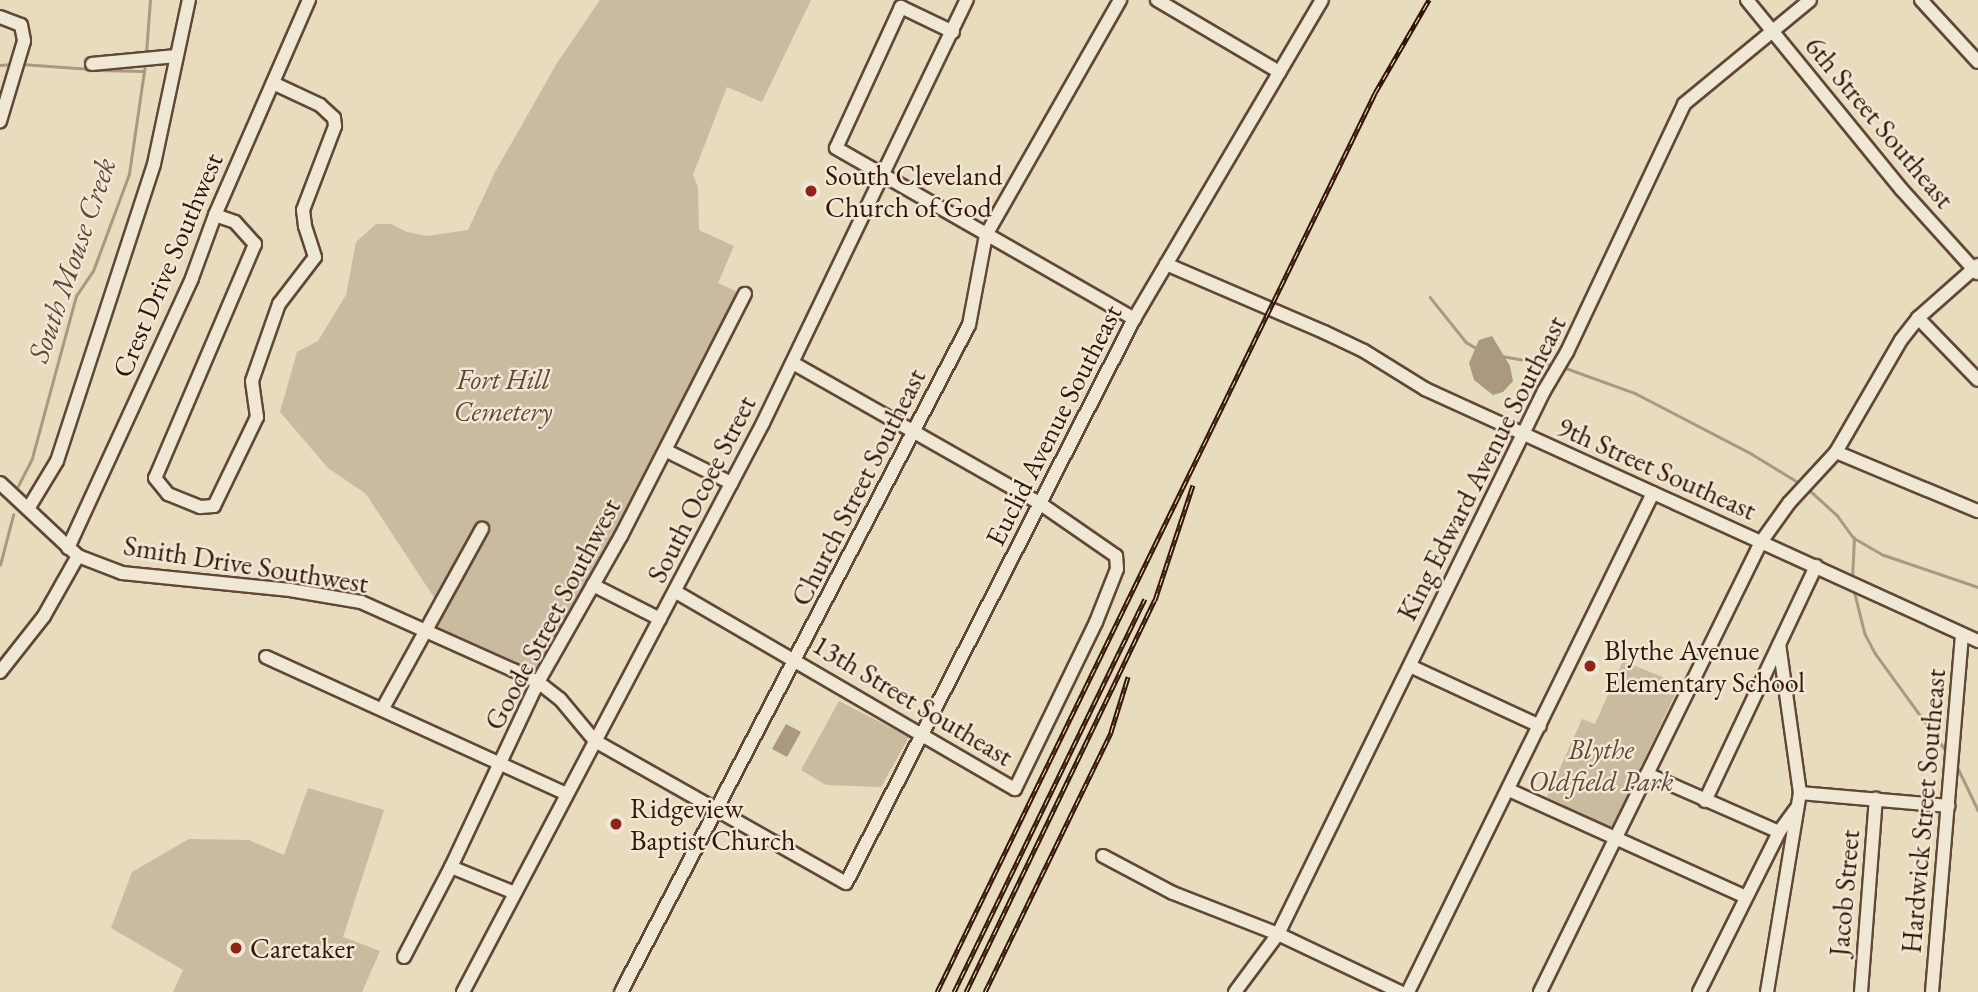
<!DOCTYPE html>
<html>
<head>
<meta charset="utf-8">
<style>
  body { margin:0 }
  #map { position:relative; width:1978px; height:992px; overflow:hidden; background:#e8dcbf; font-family:"EB Garamond",serif }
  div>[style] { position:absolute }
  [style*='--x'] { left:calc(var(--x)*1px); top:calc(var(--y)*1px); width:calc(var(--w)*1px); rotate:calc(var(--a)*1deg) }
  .green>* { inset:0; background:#c9baa0 }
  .water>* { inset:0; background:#ab9880 }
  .stream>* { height:2.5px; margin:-1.25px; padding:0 1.25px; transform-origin:1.25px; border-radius:1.25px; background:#ab9880 }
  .roads { filter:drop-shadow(2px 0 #614735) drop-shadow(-2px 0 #614735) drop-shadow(0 2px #614735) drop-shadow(0 -2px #614735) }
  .minor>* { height:12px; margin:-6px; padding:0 6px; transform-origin:6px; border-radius:6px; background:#f0e8d5 }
  .rail>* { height:5px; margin-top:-2.5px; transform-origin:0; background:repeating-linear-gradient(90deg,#f0e8d5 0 8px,#341507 0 16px); box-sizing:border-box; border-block:2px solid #341507 }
  .dots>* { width:19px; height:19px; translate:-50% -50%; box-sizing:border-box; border:4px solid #f0e8d5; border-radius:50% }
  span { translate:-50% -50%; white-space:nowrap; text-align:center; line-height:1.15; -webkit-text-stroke:5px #f0e8d5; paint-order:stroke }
  .street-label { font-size:28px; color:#341507 }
  .poi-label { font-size:28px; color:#341507 }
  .left { translate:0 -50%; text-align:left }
  .park-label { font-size:28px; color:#614735; font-style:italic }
  .water-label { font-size:30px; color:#644937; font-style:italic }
</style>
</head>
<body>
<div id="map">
  <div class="green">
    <i style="clip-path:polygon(600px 0,811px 0,762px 102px,727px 87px,693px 175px,698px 187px,699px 230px,734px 246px,718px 283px,742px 294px,662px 453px,540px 670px,531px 673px,426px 624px,437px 602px,366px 494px,328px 468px,280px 412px,297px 352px,318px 341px,346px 295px,356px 242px,376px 224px,391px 224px,407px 232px,427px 236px,468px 230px,495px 172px,557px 63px)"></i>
    <i style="clip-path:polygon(1623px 661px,1680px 684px,1611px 829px,1547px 797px,1582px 719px,1595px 724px)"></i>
    <i style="clip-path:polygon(839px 701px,909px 737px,881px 787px,826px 785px,801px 770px)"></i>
    <i style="clip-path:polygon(308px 788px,384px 810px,343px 937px,380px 951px,362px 992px,173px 992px,183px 970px,111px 928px,132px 872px,189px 839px,249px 840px,284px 855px)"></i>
  </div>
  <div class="water">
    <i style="clip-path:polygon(1492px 336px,1510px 366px,1513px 381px,1503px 392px,1493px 395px,1474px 380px,1469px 363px,1479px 340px)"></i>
    <i style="clip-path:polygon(786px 724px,801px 732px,787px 757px,772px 749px)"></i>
  </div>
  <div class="stream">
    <i style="--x:146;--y:53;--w:53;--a:-85.7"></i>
    <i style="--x:21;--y:64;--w:70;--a:4.1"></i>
    <i style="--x:0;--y:65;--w:14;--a:-4"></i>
    <i style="--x:97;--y:70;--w:46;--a:1.2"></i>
    <i style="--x:1430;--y:297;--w:58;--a:51.3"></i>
    <i style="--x:1466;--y:342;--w:12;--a:31"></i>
    <i style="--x:1502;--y:356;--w:52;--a:10"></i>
    <i style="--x:1563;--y:367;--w:77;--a:19.9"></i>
    <i style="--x:1635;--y:393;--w:132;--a:27.5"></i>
    <i style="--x:1752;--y:454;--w:57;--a:31.5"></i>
    <i style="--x:18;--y:486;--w:31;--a:-63"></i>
    <i style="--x:32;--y:458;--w:168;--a:-74.8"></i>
    <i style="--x:76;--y:296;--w:30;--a:-56"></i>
    <i style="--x:93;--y:271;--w:103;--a:-69.6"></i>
    <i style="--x:129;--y:174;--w:111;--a:-81.7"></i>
    <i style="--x:1807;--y:488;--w:40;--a:42"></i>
    <i style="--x:1837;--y:515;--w:29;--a:54"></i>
    <i style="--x:1854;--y:538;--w:34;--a:30"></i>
    <i style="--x:1884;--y:555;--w:99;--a:18.8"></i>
    <i style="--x:0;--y:565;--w:52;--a:-75.4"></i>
    <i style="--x:1852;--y:580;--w:42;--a:-87.3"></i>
    <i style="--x:1854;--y:590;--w:45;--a:76"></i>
    <i style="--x:1865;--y:634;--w:21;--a:62"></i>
    <i style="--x:1875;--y:653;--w:122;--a:54"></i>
    <i style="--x:1957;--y:766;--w:49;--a:64.5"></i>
  </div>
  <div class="roads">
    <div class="minor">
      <i style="--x:1157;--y:0;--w:142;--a:30.5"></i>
      <i style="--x:1747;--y:0;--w:245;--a:50.8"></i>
      <i style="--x:1902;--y:190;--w:112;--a:47.9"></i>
      <i style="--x:1921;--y:0;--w:84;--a:47.4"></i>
      <i style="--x:0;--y:17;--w:22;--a:21"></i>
      <i style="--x:21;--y:25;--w:16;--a:79"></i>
      <i style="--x:24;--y:41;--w:84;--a:106.7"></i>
      <i style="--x:953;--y:32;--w:58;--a:-154.3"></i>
      <i style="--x:901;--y:7;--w:155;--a:114.7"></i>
      <i style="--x:836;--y:148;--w:344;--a:29.8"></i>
      <i style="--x:92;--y:64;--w:84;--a:-5.4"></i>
      <i style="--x:215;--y:215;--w:21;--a:19"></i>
      <i style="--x:235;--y:222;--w:30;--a:48"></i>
      <i style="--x:255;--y:244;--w:254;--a:113.1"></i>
      <i style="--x:155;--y:478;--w:21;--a:51"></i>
      <i style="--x:168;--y:494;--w:35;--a:22"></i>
      <i style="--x:200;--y:507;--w:14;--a:-4"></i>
      <i style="--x:214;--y:506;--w:99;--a:-64.2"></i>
      <i style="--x:257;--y:417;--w:36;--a:-98"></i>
      <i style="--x:252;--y:381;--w:82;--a:-70.7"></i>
      <i style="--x:279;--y:304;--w:59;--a:-52.5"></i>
      <i style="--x:315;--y:257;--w:33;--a:-108"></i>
      <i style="--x:305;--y:226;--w:16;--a:-97"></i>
      <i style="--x:303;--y:210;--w:90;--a:-69.1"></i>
      <i style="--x:335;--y:126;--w:8;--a:-97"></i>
      <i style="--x:334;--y:118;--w:19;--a:-137"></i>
      <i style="--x:320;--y:105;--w:52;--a:-154.9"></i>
      <i style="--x:1166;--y:264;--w:172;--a:23.3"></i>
      <i style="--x:1324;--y:332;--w:44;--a:25.4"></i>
      <i style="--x:1364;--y:351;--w:72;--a:31.9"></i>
      <i style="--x:1425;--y:389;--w:608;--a:24.5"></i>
      <i style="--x:1918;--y:318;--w:86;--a:45.9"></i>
      <i style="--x:667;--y:451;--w:72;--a:26.6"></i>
      <i style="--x:1836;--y:452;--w:154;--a:22.6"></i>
      <i style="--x:0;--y:483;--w:107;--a:43.1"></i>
      <i style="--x:78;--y:556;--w:47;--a:21.1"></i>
      <i style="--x:122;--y:573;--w:169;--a:5.8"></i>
      <i style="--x:290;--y:590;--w:72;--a:9.6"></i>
      <i style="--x:361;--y:602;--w:167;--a:24.1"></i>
      <i style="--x:513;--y:670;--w:28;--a:26"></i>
      <i style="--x:538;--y:682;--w:28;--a:38"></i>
      <i style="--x:560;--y:699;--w:55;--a:50.2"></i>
      <i style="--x:595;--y:741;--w:288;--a:29.5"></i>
      <i style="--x:846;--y:883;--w:633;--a:-62.95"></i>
      <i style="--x:1134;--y:319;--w:370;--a:-59.5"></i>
      <i style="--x:28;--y:509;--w:56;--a:-58.9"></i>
      <i style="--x:57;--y:461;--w:312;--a:-71.9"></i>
      <i style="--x:154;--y:164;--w:168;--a:-78"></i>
      <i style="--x:68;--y:548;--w:297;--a:-65.3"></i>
      <i style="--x:192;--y:278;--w:67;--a:-69.9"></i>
      <i style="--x:215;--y:215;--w:235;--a:-66.4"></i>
      <i style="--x:593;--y:585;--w:75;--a:26.9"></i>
      <i style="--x:676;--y:592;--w:392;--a:30.2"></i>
      <i style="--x:1015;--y:789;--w:186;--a:-64.1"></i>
      <i style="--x:1096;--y:622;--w:57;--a:-68.4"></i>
      <i style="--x:1117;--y:569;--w:13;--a:-94"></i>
      <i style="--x:1116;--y:556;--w:91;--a:-145.3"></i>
      <i style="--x:1041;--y:504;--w:285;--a:-150.4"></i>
      <i style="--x:266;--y:657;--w:330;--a:24.5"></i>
      <i style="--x:1410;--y:666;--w:143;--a:24.8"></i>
      <i style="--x:0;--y:672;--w:71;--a:-51.8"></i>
      <i style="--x:44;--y:616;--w:69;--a:-60.5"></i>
      <i style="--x:383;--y:708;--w:205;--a:-61.1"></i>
      <i style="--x:1647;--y:774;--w:144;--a:23.7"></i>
      <i style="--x:1509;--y:790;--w:260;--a:24.3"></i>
      <i style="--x:1800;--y:793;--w:149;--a:5"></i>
      <i style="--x:1705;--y:801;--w:260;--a:-64.7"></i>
      <i style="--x:1103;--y:856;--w:79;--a:27.9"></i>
      <i style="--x:1173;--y:893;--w:113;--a:21.3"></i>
      <i style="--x:1278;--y:934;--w:135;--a:25.4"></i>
      <i style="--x:451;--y:867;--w:69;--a:22.1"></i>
      <i style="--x:404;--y:957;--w:102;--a:-62.4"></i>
      <i style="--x:451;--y:867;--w:204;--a:-64.8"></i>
      <i style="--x:538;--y:682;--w:168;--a:-60.4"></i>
      <i style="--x:621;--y:536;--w:272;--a:-62.9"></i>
      <i style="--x:463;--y:992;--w:643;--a:-62.2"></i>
      <i style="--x:763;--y:423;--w:470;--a:-64.3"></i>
      <i style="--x:621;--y:992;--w:752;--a:-62.45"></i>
      <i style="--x:969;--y:325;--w:92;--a:-79.3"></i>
      <i style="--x:986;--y:235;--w:271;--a:-60.3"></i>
      <i style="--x:1235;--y:992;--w:72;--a:-53.4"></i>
      <i style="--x:1278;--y:934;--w:605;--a:-63.9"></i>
      <i style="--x:1544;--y:391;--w:45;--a:-59.5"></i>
      <i style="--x:1567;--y:352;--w:274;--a:-64.7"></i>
      <i style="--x:1684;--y:104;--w:163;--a:-39.5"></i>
      <i style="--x:1408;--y:992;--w:556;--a:-63.85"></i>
      <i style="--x:1540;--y:992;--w:501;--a:-63.84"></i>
      <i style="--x:1761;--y:542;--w:48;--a:-54.3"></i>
      <i style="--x:1789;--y:503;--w:69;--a:-47.3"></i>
      <i style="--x:1836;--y:452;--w:129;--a:-59.9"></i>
      <i style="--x:1901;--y:340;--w:28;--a:-52"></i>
      <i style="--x:1918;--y:318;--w:80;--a:-41.5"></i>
      <i style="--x:1699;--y:992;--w:179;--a:-63.4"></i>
      <i style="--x:1779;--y:832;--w:31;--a:-54"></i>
      <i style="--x:1767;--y:992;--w:202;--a:-80.6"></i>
      <i style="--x:1800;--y:793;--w:150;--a:-98"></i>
      <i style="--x:1861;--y:992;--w:194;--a:-85.6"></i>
      <i style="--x:1932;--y:992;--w:358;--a:-85.2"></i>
    </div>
  </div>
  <div class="rail">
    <i style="--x:937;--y:992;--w:1000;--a:-64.02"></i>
    <i style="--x:1375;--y:93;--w:108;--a:-59.9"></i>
    <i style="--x:954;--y:992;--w:437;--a:-64.1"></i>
    <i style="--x:966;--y:992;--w:435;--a:-64.3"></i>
    <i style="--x:1155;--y:600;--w:121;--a:-71.7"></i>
    <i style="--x:985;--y:992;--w:289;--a:-64.1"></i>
    <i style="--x:1111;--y:732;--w:58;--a:-72.8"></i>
  </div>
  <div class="dots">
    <i style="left:811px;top:191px;background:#8f2418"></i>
    <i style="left:1590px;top:666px;background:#8f2418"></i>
    <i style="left:616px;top:824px;background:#8f2418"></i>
    <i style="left:236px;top:948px;background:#8f2418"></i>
  </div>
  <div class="street-label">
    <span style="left:1880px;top:122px;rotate:50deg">6th Street Southeast</span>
    <span style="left:167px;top:265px;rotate:-67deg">Crest Drive Southwest</span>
    <span style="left:1053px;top:425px;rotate:-63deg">Euclid Avenue Southeast</span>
    <span style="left:1481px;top:468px;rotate:-63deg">King Edward Avenue Southeast</span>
    <span style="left:1657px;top:468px;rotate:24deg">9th Street Southeast</span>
    <span style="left:858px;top:487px;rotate:-63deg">Church Street Southeast</span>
    <span style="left:701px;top:489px;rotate:-63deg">South Ocoee Street</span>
    <span style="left:246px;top:564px;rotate:9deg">Smith Drive Southwest</span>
    <span style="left:552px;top:614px;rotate:-62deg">Goode Street Southwest</span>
    <span style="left:913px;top:700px;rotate:31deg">13th Street Southeast</span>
    <span style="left:1923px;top:811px;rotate:-85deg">Hardwick Street Southeast</span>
    <span style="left:1844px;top:893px;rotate:-85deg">Jacob Street</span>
  </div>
  <div class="poi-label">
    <span class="left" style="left:825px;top:191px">South Cleveland<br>Church of God</span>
    <span class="left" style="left:1604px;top:666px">Blythe Avenue<br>Elementary School</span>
    <span class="left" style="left:630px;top:824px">Ridgeview<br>Baptist Church</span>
    <span class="left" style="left:250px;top:948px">Caretaker</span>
  </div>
  <div class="park-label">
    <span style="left:503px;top:395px">Fort Hill<br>Cemetery</span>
    <span style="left:1601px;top:765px">Blythe<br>Oldfield Park</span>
  </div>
  <div class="water-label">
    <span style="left:72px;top:260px;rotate:-71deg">South Mouse Creek</span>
  </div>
</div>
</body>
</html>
